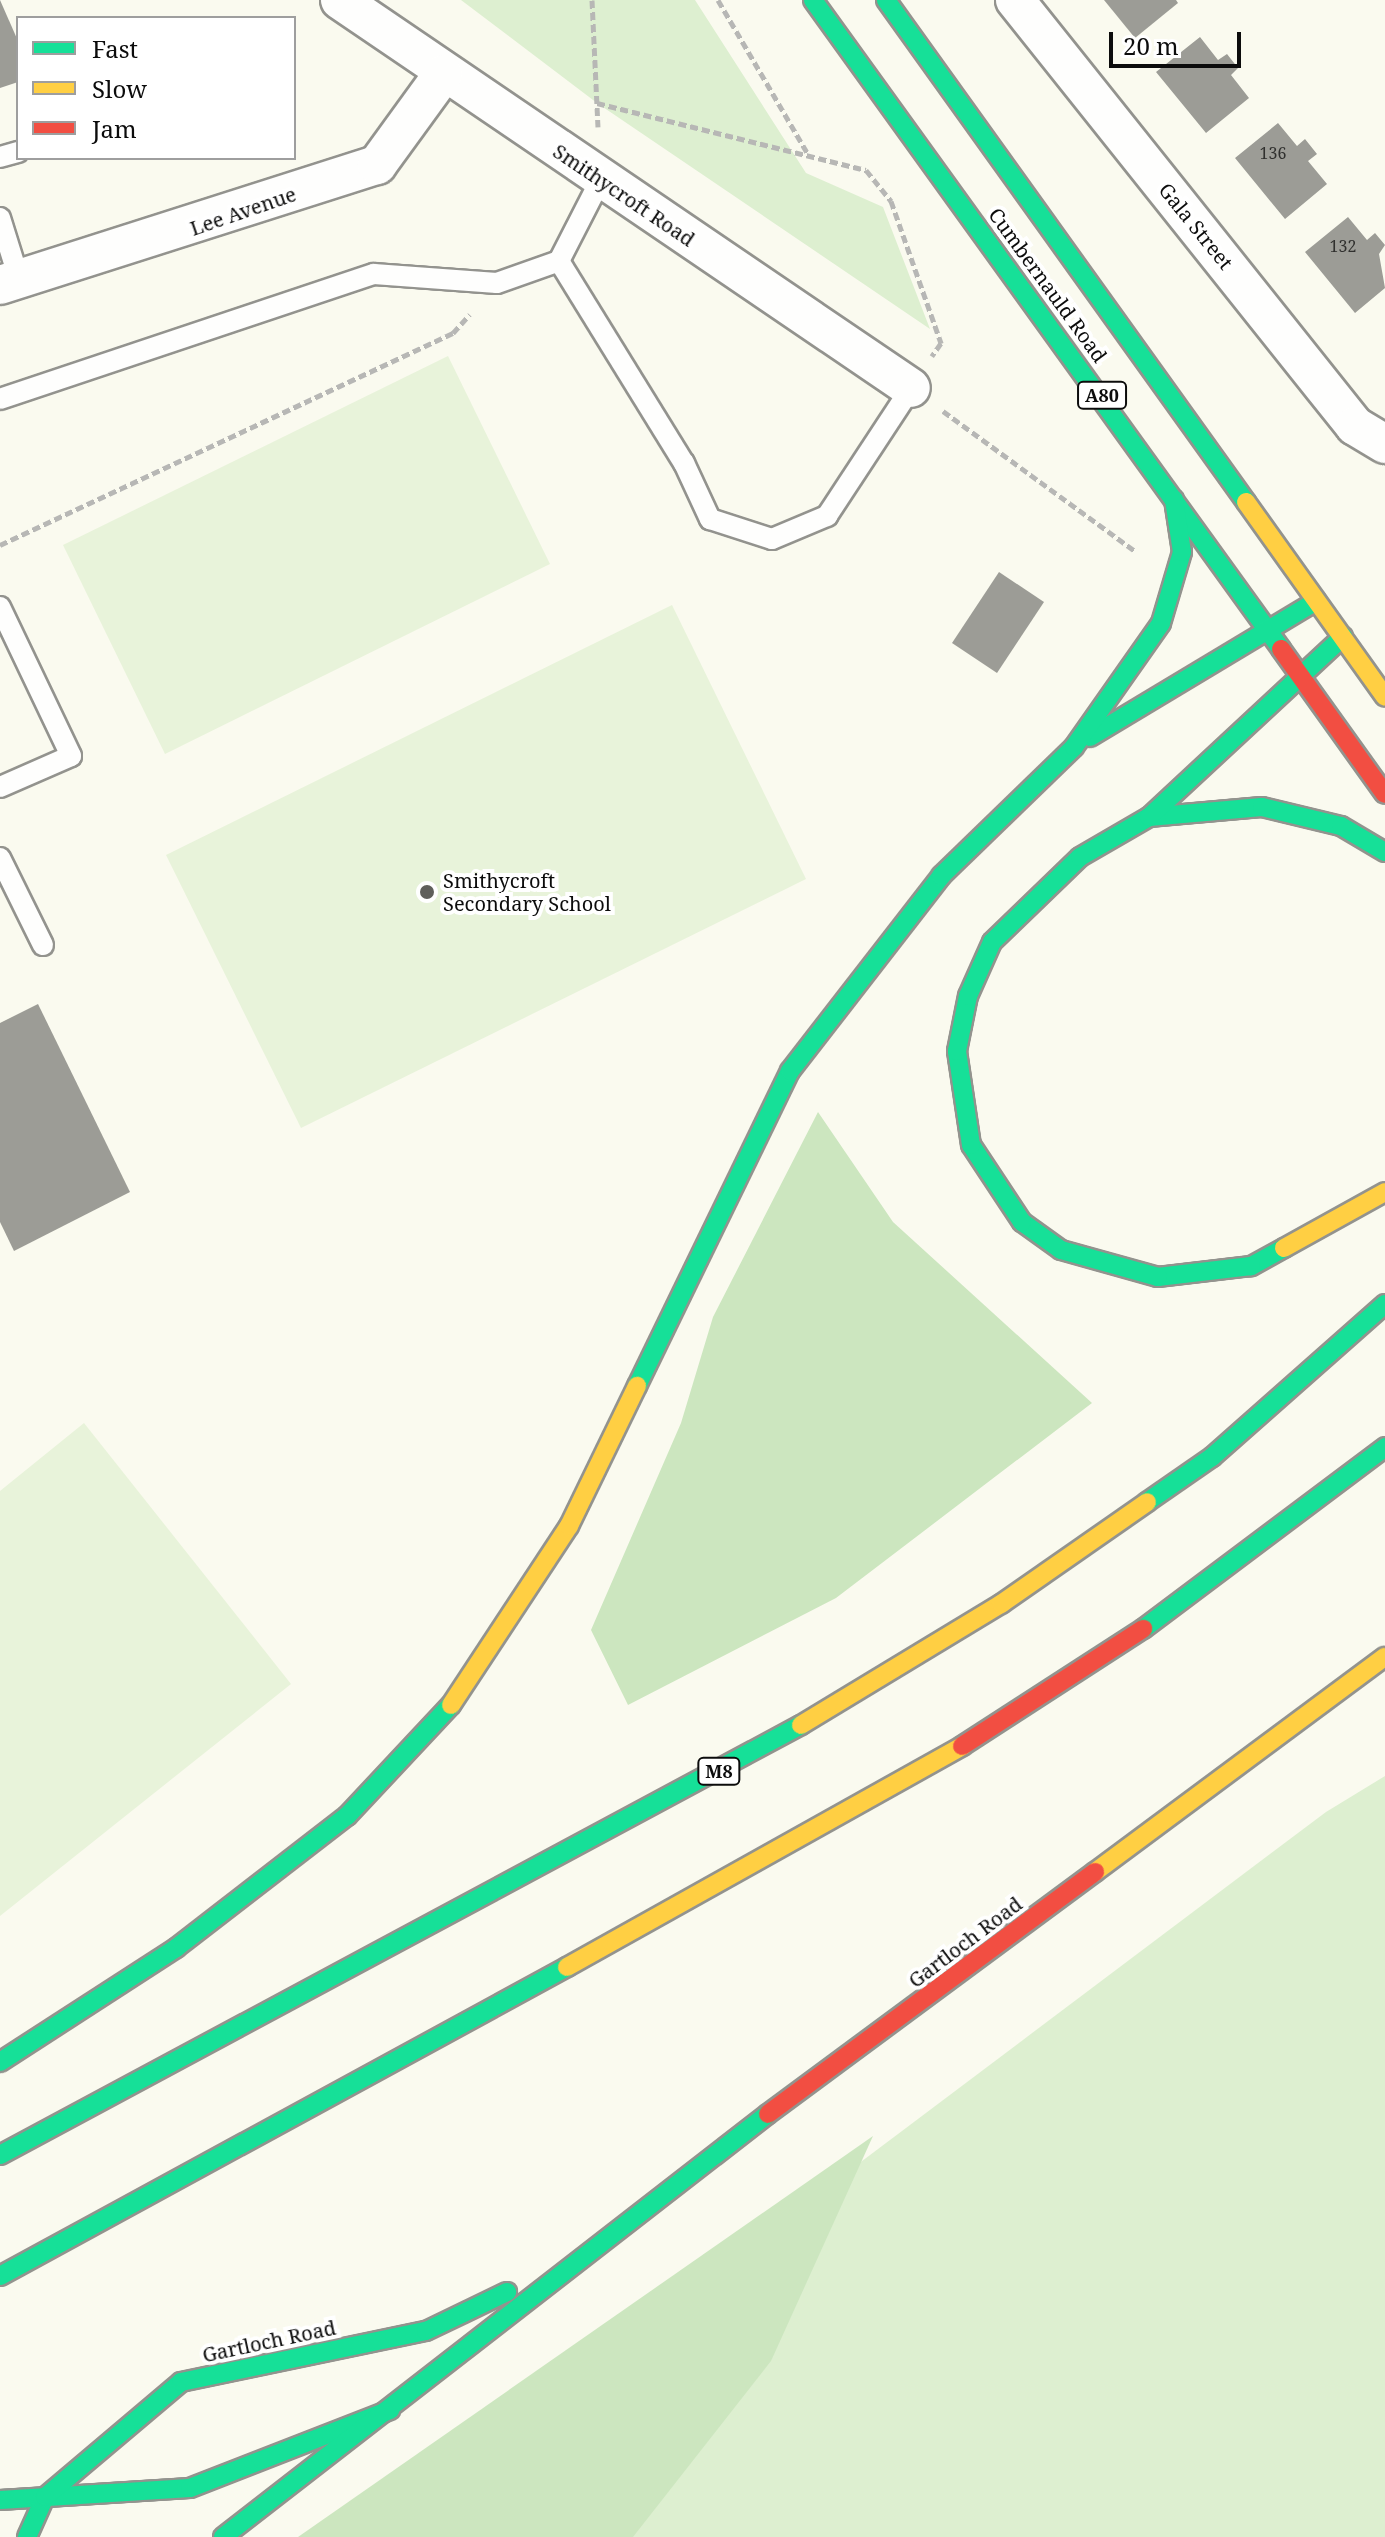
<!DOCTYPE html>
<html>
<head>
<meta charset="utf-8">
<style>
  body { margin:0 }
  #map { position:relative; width:1385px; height:2537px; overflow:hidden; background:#fafaef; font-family:"Noto Serif",serif }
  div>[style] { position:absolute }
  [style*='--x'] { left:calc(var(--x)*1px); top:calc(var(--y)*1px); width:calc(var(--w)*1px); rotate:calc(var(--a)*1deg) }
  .green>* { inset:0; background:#ddefd0 }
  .forest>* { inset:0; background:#cce6bf }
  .pitch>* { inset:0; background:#e8f3da }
  .building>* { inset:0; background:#9c9c96 }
  .path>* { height:5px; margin-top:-2.5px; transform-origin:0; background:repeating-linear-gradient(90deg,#b7b7b5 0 8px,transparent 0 12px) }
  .roads { filter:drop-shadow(2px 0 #93938e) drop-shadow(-2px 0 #93938e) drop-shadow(0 2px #93938e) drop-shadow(0 -2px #93938e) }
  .lane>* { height:20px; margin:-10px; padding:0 10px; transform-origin:10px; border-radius:10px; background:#fefefd }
  .street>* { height:38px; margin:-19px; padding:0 19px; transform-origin:19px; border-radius:19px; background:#fefefd }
  .fast>* { height:18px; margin:-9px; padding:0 9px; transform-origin:9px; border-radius:9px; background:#16e098 }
  .slow>* { height:18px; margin:-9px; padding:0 9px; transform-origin:9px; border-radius:9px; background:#ffcf43 }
  .jam>* { height:18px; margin:-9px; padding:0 9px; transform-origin:9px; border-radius:9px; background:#f24e42 }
  .dots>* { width:22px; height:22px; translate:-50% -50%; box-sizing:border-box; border:4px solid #fff; border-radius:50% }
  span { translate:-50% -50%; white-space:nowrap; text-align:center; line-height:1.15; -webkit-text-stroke:8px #fff; paint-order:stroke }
  .number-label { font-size:16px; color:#30302e }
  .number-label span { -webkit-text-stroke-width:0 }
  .shield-label span { padding:2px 6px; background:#fff; border:2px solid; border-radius:6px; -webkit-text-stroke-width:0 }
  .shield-label { font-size:18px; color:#0c0c0c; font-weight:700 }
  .street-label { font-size:20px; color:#0c0c0c }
  .poi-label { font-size:20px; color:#0c0c0c }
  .left { translate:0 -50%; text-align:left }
  .legend { position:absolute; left:16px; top:16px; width:280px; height:144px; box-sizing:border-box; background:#fff; border:2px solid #9e9e9e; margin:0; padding:10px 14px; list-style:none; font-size:24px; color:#0c0c0c }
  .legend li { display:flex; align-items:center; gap:16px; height:40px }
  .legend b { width:40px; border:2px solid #9e9e9e }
  .scale { position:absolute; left:1109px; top:32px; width:132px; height:36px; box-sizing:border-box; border:4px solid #0c0c0c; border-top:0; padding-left:10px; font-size:24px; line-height:28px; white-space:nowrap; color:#0c0c0c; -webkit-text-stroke:6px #fff; paint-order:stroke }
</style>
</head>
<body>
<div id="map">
  <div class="green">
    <i style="clip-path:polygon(461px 0,695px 0,806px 173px,883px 207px,930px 329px,597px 103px)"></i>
    <i style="clip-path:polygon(1385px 1776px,1385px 2537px,362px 2537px,1326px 1812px)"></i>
  </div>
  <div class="forest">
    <i style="clip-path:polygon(818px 1112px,893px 1222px,1092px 1403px,836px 1598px,628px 1705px,591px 1630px,681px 1423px,713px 1317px)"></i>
    <i style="clip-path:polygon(873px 2136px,771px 2361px,633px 2537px,298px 2537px)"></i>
  </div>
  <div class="pitch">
    <i style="clip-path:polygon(448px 356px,550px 564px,165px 754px,63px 545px)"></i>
    <i style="clip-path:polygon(672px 605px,806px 879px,301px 1128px,166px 855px)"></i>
    <i style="clip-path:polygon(84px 1423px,291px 1684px,0 1916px,0 1491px)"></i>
  </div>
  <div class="building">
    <i style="clip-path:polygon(0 0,18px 41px,18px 82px,0 88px)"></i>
    <i style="clip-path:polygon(1104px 0,1176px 0,1178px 3px,1135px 38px)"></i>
    <i style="clip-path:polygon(1200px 37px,1218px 60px,1227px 54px,1238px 68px,1231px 75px,1249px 98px,1206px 133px,1156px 72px)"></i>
    <i style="clip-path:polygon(1278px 123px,1297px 146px,1305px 139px,1317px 154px,1308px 161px,1327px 184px,1285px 219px,1235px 158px)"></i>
    <i style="clip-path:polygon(1348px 217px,1367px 240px,1375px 233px,1385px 245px,1379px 254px,1385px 288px,1355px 313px,1305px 252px)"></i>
    <i style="clip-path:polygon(999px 572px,1044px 602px,997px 673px,952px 643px)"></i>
    <i style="clip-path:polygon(38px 1004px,130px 1192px,14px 1251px,0 1222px,0 1023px)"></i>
  </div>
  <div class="path">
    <i style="--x:592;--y:0;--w:127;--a:87.3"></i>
    <i style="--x:718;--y:0;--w:178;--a:59.7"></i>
    <i style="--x:597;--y:103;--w:277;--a:14"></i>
    <i style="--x:866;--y:170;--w:40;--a:51"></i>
    <i style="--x:891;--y:201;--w:151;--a:70.6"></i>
    <i style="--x:941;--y:343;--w:16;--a:125"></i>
    <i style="--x:943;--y:411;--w:238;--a:36.1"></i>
    <i style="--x:0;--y:545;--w:500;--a:-25.08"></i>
    <i style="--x:453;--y:333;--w:25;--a:-48"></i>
  </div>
  <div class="roads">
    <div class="lane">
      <i style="--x:0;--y:157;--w:19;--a:-16"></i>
      <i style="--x:0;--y:218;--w:64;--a:72.7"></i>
      <i style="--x:559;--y:261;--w:238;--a:58.3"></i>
      <i style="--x:684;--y:463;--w:62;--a:65.1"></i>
      <i style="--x:710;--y:519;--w:65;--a:17.9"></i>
      <i style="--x:772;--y:539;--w:60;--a:-22.7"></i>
      <i style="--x:827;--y:516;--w:153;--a:-56.7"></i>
      <i style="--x:0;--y:399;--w:394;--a:-18.5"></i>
      <i style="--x:374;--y:274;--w:123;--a:4.2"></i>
      <i style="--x:497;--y:283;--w:66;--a:-19.5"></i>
      <i style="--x:559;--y:261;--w:92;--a:-62.9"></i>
      <i style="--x:0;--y:607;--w:165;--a:64.5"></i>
      <i style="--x:71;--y:756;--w:77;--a:156.4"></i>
      <i style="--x:0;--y:858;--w:97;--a:63.7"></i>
    </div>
    <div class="street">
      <i style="--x:340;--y:0;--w:690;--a:34.2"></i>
      <i style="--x:1015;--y:0;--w:545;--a:51.41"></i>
      <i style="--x:1355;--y:426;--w:35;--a:31"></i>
      <i style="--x:0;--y:285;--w:396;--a:-17.7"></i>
      <i style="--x:377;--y:165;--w:112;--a:-54"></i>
    </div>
    <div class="fast">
      <i style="--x:813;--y:0;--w:800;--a:54.2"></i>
      <i style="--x:886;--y:0;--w:618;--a:54.35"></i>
      <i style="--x:1090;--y:737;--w:264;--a:-31"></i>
      <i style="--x:1149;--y:817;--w:113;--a:-5.1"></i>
      <i style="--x:1262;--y:807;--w:81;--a:13.5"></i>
      <i style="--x:1341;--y:826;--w:51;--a:30.6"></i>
      <i style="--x:1284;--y:1248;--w:38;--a:151"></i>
      <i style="--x:1251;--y:1266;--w:94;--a:173.3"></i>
      <i style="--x:1158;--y:1277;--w:101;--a:-164.4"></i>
      <i style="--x:1061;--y:1250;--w:48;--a:-144.3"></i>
      <i style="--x:1022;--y:1222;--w:92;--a:-123.5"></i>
      <i style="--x:971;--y:1145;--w:95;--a:-98.5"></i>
      <i style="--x:957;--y:1051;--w:56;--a:-78.7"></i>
      <i style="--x:968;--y:996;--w:59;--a:-66"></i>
      <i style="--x:992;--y:942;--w:122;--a:-44"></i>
      <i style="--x:1080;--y:857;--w:80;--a:-30.1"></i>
      <i style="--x:1149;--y:817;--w:265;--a:-42.9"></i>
      <i style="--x:637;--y:1386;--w:350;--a:-64.1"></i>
      <i style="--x:790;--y:1071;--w:247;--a:-52.2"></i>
      <i style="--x:941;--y:876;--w:185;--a:-44.1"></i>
      <i style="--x:1074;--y:747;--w:151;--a:-54.9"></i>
      <i style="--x:1161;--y:623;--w:74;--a:-73.5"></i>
      <i style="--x:1182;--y:552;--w:53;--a:-98.7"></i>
      <i style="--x:1147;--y:1502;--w:79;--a:-34.7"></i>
      <i style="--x:1212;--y:1457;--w:231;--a:-41.5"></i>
      <i style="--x:1143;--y:1629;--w:303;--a:-36.9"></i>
      <i style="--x:0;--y:2062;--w:210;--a:-32.9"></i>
      <i style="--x:176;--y:1948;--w:216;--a:-37.7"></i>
      <i style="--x:347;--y:1816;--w:152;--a:-46.9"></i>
      <i style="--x:0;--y:2155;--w:909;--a:-28.23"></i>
      <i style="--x:0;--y:2276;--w:646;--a:-28.59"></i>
      <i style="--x:0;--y:2500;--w:190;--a:-3.6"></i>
      <i style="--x:190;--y:2488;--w:215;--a:-21.3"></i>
      <i style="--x:27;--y:2537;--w:44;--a:-65.8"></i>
      <i style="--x:45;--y:2497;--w:178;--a:-40.2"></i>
      <i style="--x:181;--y:2382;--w:250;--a:-11.8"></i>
      <i style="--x:426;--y:2331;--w:90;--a:-25.7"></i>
      <i style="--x:223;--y:2537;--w:690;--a:-37.82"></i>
    </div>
    <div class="slow">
      <i style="--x:1246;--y:502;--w:239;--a:54.5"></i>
      <i style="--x:1284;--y:1248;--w:115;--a:-29"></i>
      <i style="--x:451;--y:1705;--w:214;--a:-56.6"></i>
      <i style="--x:569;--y:1526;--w:156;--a:-64.1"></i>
      <i style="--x:801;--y:1725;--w:234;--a:-31.2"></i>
      <i style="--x:1001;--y:1604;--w:178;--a:-34.9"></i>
      <i style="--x:1095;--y:1872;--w:361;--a:-36.6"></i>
      <i style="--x:567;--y:1967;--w:453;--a:-29.2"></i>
    </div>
    <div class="jam">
      <i style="--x:1281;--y:649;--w:178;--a:54.4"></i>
      <i style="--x:962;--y:1746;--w:216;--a:-32.9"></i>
      <i style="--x:768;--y:2114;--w:407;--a:-36.5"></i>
    </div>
  </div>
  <div class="dots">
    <i style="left:427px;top:892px;background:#5f5f5b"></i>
  </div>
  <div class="number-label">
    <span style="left:1273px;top:153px">136</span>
    <span style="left:1343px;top:246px">132</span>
  </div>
  <div class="shield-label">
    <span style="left:1102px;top:395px">A80</span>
    <span style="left:719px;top:1771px">M8</span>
  </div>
  <div class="street-label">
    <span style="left:624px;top:195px;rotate:34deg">Smithycroft Road</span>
    <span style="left:243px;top:211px;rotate:-19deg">Lee Avenue</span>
    <span style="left:1196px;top:226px;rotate:51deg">Gala Street</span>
    <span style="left:1048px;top:285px;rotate:54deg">Cumbernauld Road</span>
    <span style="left:965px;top:1942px;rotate:-37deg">Gartloch Road</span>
    <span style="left:269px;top:2341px;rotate:-12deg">Gartloch Road</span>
  </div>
  <div class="poi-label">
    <span class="left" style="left:443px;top:892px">Smithycroft<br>Secondary School</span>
  </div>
  <ul class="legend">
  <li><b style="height:10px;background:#16e098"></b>Fast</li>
  <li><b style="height:10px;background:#ffcf43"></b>Slow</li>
  <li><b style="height:10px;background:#f24e42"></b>Jam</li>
  </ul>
  <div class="scale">20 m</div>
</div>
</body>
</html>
